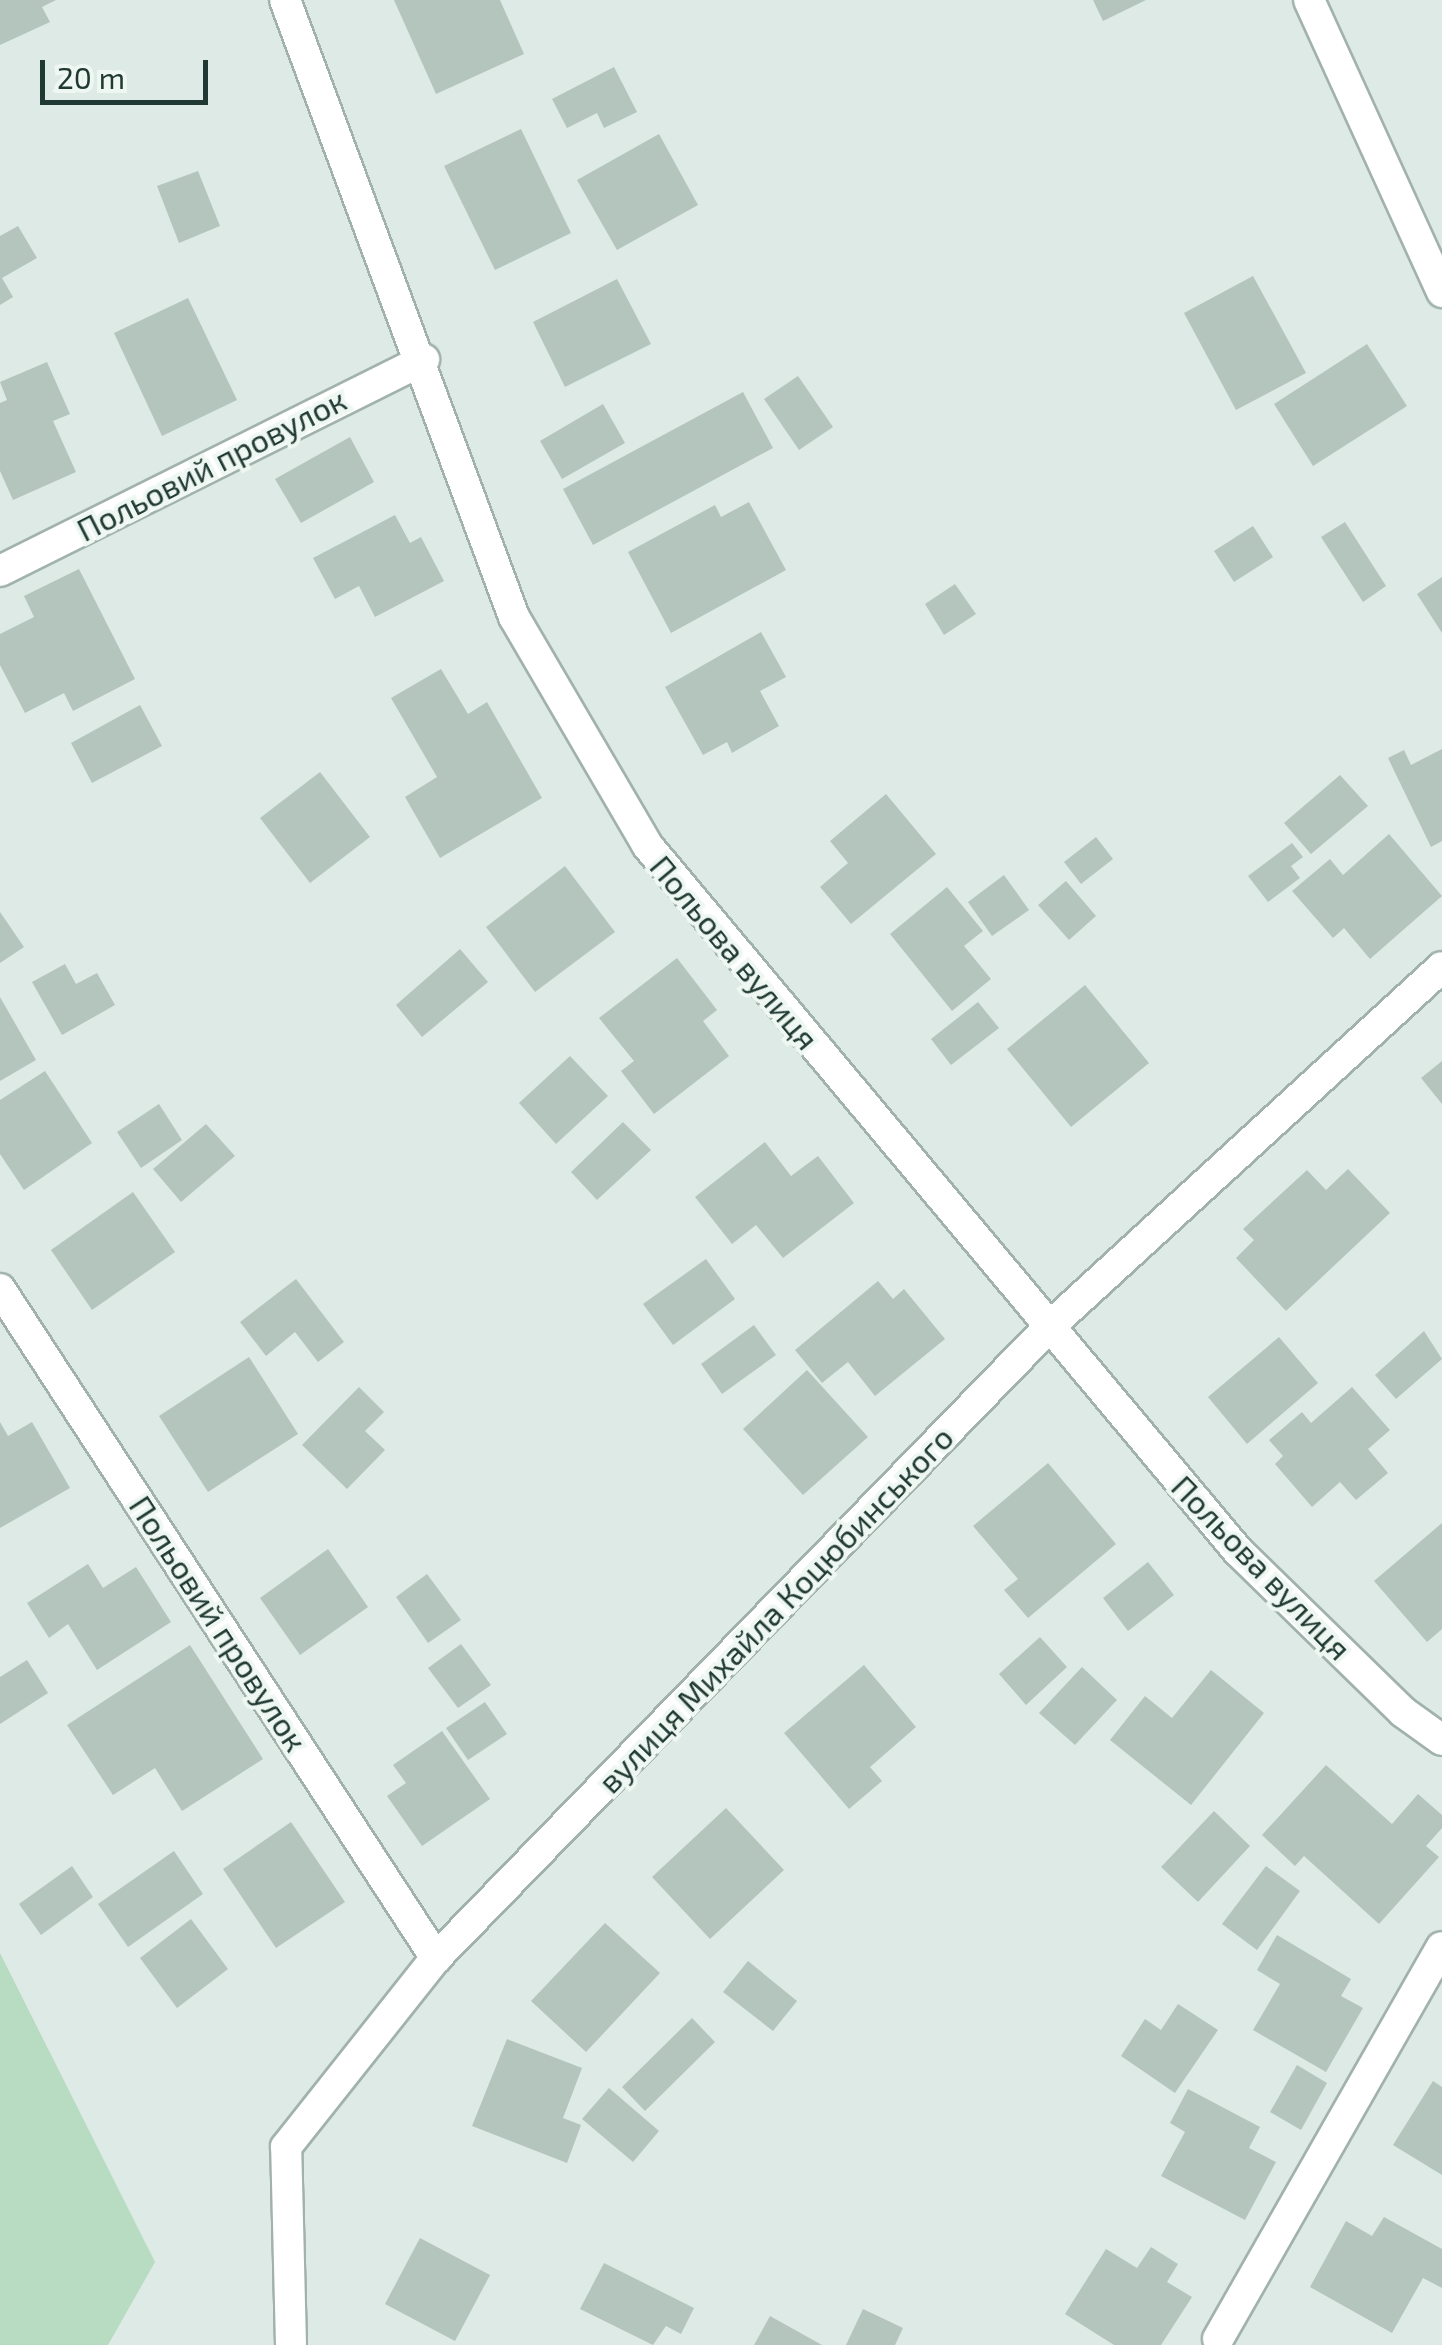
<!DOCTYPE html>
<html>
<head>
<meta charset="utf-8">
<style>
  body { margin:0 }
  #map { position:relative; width:1442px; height:2345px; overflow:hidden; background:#deeae5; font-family:"Exo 2",sans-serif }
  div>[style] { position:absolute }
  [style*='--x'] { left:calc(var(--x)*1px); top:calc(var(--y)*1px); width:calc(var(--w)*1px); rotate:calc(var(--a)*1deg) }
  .green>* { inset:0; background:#b7dcc1 }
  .building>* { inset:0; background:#b4c5be }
  .roads { filter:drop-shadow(2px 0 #a1b2ac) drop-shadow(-2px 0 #a1b2ac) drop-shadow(0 2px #a1b2ac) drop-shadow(0 -2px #a1b2ac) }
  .minor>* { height:30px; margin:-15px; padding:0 15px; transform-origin:15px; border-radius:15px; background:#fff }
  span { translate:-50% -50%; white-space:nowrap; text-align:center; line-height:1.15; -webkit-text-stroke:8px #eff7f3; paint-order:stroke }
  .street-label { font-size:32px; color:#203a33 }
  .scale { position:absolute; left:40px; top:60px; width:168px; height:45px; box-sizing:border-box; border:5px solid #203a33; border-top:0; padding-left:12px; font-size:30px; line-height:35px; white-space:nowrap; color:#203a33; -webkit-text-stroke:8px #eff7f3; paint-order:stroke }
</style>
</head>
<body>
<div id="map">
  <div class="green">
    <i style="clip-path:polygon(0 1953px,155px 2262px,108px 2345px,0 2345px)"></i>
  </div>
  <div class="building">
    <i style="clip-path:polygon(0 0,56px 0,42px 7px,50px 22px,0 45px)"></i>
    <i style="clip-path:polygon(394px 0,500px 0,524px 54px,436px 94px)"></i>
    <i style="clip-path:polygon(1093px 0,1146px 0,1103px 21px)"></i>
    <i style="clip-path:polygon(614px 67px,637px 112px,604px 128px,597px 113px,567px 128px,552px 99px)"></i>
    <i style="clip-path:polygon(521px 129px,571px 233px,495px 270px,444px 166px)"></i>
    <i style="clip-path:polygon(659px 134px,698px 205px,617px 250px,577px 180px)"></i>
    <i style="clip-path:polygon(198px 171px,220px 226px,179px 243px,157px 186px)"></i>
    <i style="clip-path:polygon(18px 226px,37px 258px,2px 278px,13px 297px,0 305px,0 236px)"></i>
    <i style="clip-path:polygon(1253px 276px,1306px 373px,1236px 410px,1184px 313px)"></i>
    <i style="clip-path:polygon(617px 279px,651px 344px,565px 387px,533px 322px)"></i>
    <i style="clip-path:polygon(188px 298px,237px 400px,162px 436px,114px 333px)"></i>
    <i style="clip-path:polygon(1367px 344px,1407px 406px,1313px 466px,1274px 404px)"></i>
    <i style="clip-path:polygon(47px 362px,70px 414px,53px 421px,76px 472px,13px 500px,0 471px,0 403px,7px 400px,0 382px)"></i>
    <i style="clip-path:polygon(798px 376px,833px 427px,799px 450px,764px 399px)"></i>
    <i style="clip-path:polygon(743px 392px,773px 448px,593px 545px,563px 489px)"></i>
    <i style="clip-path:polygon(603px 404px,625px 443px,562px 479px,540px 441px)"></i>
    <i style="clip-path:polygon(350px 437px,374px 482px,301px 523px,275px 479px)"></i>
    <i style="clip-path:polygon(749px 502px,786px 570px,671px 633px,628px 552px,715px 505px,721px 517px)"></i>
    <i style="clip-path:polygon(395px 515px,410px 543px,421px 537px,444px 581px,375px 617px,359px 586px,335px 599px,313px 558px)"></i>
    <i style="clip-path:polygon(1345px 522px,1386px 586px,1363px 602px,1321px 537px)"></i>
    <i style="clip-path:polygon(1253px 526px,1273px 557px,1234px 582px,1214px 551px)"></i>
    <i style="clip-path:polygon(79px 569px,135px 679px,73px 711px,64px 693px,25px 713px,0 665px,0 634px,34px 617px,24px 596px)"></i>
    <i style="clip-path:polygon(1442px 577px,1442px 633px,1417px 594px)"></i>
    <i style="clip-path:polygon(955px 584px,976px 614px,944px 635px,925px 604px)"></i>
    <i style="clip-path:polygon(761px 632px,786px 677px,760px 691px,779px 726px,732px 753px,727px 742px,703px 755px,665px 687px)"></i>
    <i style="clip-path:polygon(441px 669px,468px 714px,487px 702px,542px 798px,440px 858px,405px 797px,437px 777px,391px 698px)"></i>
    <i style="clip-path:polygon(140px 705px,162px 746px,92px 783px,71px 743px)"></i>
    <i style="clip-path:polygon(1442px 749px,1442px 841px,1431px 847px,1388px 758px,1404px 750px,1411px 765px)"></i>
    <i style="clip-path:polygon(320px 772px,370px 837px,310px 883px,260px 818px)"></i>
    <i style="clip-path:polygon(1340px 775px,1368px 806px,1311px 854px,1284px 823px)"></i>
    <i style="clip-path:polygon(886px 794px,936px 854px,851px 924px,820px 887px,848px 863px,830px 841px)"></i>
    <i style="clip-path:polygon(1389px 834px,1442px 896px,1370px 959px,1344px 928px,1333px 938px,1292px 891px,1330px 859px,1343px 875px)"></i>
    <i style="clip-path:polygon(1096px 837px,1113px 859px,1081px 884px,1064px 862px)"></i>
    <i style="clip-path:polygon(1292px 843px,1303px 857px,1291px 866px,1300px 878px,1268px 902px,1248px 876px)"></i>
    <i style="clip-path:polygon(565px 866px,615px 932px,535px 992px,486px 927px)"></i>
    <i style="clip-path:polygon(1004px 875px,1029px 910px,992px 936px,968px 902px)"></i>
    <i style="clip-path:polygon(1066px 881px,1096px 916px,1069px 940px,1038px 905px)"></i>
    <i style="clip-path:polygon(947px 887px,983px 931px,964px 946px,991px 979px,952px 1011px,890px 934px)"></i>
    <i style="clip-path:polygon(0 912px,24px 947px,0 963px)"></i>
    <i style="clip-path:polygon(460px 949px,488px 982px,422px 1037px,396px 1005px)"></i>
    <i style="clip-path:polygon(677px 958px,717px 1010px,703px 1021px,729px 1056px,654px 1114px,621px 1071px,634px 1061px,599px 1018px)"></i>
    <i style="clip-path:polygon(65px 964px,76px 984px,97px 973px,115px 1005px,62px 1035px,32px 982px)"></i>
    <i style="clip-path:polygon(1085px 985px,1149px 1063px,1071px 1127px,1007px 1049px)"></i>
    <i style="clip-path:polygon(0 997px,36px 1060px,0 1081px)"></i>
    <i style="clip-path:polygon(978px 1002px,999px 1028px,951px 1065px,931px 1039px)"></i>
    <i style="clip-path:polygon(570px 1056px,608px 1096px,556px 1144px,519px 1103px)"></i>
    <i style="clip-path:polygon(1442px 1061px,1442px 1104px,1421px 1078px)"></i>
    <i style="clip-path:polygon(45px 1071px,92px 1143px,24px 1190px,0 1154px,0 1100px)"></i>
    <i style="clip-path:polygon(159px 1104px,182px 1140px,141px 1168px,117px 1132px)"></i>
    <i style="clip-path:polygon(623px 1122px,651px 1150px,597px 1200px,571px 1172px)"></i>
    <i style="clip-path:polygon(206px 1124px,235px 1156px,181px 1202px,153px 1169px)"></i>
    <i style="clip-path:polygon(765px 1142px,791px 1176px,818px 1156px,854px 1203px,783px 1258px,756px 1225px,732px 1244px,695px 1197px)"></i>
    <i style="clip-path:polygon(1348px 1169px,1390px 1213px,1286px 1311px,1236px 1258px,1254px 1240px,1243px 1229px,1307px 1170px,1326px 1190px)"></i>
    <i style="clip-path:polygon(133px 1192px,175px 1252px,92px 1310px,51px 1250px)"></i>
    <i style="clip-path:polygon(706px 1259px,735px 1299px,673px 1345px,643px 1304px)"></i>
    <i style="clip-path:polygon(296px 1279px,344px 1342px,318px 1362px,295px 1332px,266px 1356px,240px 1322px)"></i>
    <i style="clip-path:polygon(878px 1281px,893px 1299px,904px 1289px,945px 1339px,875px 1396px,848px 1362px,822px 1383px,795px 1350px)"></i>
    <i style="clip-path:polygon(754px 1325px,776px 1355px,722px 1394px,701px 1364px)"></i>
    <i style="clip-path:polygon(1424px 1331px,1442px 1359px,1396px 1399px,1375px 1375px)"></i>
    <i style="clip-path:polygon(1279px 1337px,1318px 1383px,1247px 1444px,1208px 1397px)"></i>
    <i style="clip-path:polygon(249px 1357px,298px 1434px,208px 1492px,159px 1416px)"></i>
    <i style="clip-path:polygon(807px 1370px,868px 1437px,803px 1495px,743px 1429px)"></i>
    <i style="clip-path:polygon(359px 1387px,384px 1412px,365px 1431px,385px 1450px,347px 1489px,302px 1445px)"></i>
    <i style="clip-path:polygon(1352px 1387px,1390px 1430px,1368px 1449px,1388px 1473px,1356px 1500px,1340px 1482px,1312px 1507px,1275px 1464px,1283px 1456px,1269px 1440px,1302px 1412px,1311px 1423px)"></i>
    <i style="clip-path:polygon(0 1422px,8px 1436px,32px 1422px,70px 1488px,0 1528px)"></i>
    <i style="clip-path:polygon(1048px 1463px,1116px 1544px,1028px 1618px,1004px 1590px,1018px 1579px,973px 1526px)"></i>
    <i style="clip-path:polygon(1442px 1523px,1442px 1629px,1427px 1642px,1374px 1581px)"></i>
    <i style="clip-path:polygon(328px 1549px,368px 1607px,300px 1655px,260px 1598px)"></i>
    <i style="clip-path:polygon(1148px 1562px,1174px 1595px,1128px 1631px,1103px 1598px)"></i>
    <i style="clip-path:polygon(88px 1564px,103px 1588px,136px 1567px,171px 1622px,97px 1670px,68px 1624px,49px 1638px,27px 1603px)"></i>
    <i style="clip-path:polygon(427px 1574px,461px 1620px,428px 1643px,396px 1597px)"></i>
    <i style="clip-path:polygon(1040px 1637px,1067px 1667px,1026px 1705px,999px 1674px)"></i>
    <i style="clip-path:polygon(461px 1644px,491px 1685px,458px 1708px,428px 1668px)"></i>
    <i style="clip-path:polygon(190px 1645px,263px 1759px,182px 1811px,155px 1768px,113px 1795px,67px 1725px)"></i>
    <i style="clip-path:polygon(27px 1660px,48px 1693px,0 1724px,0 1677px)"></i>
    <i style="clip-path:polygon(864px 1665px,916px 1727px,870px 1767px,882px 1781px,849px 1809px,784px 1733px)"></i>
    <i style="clip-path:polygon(1082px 1667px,1117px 1700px,1075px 1745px,1039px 1713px)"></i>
    <i style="clip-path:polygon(1211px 1670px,1264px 1713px,1191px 1805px,1110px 1740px,1145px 1696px,1172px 1718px)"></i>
    <i style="clip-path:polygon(485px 1702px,507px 1734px,468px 1760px,446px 1728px)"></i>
    <i style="clip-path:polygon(442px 1731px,490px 1799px,422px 1846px,387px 1796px,406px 1783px,393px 1765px)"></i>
    <i style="clip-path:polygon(1326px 1765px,1392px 1824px,1418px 1794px,1442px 1815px,1442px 1828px,1426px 1846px,1439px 1857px,1379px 1924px,1304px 1856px,1295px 1866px,1262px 1835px)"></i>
    <i style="clip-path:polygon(726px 1808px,784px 1870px,710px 1939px,652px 1877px)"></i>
    <i style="clip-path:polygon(1214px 1811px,1250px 1846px,1198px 1902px,1161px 1867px)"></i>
    <i style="clip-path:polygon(291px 1822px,345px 1902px,276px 1948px,223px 1869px)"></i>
    <i style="clip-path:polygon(174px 1851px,203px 1894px,128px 1947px,98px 1904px)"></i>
    <i style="clip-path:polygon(72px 1866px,93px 1897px,41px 1935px,19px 1904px)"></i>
    <i style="clip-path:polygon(1266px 1866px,1300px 1891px,1257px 1950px,1222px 1924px)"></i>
    <i style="clip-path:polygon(191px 1919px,228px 1969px,177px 2008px,140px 1958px)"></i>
    <i style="clip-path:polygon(605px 1923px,660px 1973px,586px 2052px,531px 2001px)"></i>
    <i style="clip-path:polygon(1277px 1935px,1351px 1979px,1341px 1996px,1363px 2008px,1326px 2072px,1253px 2030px,1280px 1984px,1257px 1970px)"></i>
    <i style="clip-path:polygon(748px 1961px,797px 2001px,773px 2031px,723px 1992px)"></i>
    <i style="clip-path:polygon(1178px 2004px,1218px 2030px,1175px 2093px,1121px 2056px,1145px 2019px,1161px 2030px)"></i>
    <i style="clip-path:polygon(692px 2018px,715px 2042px,645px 2111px,622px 2087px)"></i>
    <i style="clip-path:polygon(507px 2039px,582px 2068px,563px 2118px,581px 2125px,567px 2163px,472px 2126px)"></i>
    <i style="clip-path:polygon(1297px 2065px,1327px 2083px,1301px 2130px,1270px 2112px)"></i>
    <i style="clip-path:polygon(1433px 2081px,1442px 2087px,1442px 2175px,1393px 2145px)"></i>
    <i style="clip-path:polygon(609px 2088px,659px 2131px,633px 2162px,582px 2119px)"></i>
    <i style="clip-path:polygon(1188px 2089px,1260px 2127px,1249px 2148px,1276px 2162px,1245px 2220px,1161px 2176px,1185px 2132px,1170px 2123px)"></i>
    <i style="clip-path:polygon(1384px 2217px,1442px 2249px,1442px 2288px,1423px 2278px,1392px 2333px,1310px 2287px,1346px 2221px,1372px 2236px)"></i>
    <i style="clip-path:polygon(420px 2238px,490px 2275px,455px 2341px,385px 2304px)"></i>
    <i style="clip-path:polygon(1151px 2247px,1178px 2264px,1167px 2282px,1192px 2297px,1161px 2345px,1114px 2345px,1065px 2314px,1106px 2249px,1137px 2268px)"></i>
    <i style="clip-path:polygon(604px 2263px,694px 2308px,681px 2334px,666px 2326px,653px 2345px,580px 2309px)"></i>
    <i style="clip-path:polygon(863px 2309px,903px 2328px,895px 2345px,846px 2345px)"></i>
    <i style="clip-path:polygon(770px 2316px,822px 2345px,754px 2345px)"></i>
  </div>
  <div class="roads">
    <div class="minor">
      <i style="--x:285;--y:0;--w:658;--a:69.64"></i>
      <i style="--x:514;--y:617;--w:264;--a:59.7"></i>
      <i style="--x:647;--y:845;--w:921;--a:50.07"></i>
      <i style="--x:1238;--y:1551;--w:231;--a:44.3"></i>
      <i style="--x:1403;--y:1712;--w:48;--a:35.7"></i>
      <i style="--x:1309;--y:0;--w:321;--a:65.5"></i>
      <i style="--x:0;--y:571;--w:474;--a:-26.5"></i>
      <i style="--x:0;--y:1289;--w:799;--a:56.91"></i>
      <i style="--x:1218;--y:2339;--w:451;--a:-60.3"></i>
      <i style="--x:291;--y:2345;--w:198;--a:-91.4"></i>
      <i style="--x:286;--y:2147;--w:241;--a:-51.6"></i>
      <i style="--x:436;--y:1958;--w:878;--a:-45.83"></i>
      <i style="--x:1048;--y:1328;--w:534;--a:-42.5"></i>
    </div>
  </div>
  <div class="street-label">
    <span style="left:211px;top:464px;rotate:-27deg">Польовий провулок</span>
    <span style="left:735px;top:952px;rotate:50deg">Польова вулиця</span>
    <span style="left:1262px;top:1567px;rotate:46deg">Польова вулиця</span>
    <span style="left:775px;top:1609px;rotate:-46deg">вулиця Михайла Коцюбинського</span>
    <span style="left:219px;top:1623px;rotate:57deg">Польовий провулок</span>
  </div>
  <div class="scale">20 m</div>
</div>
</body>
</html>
